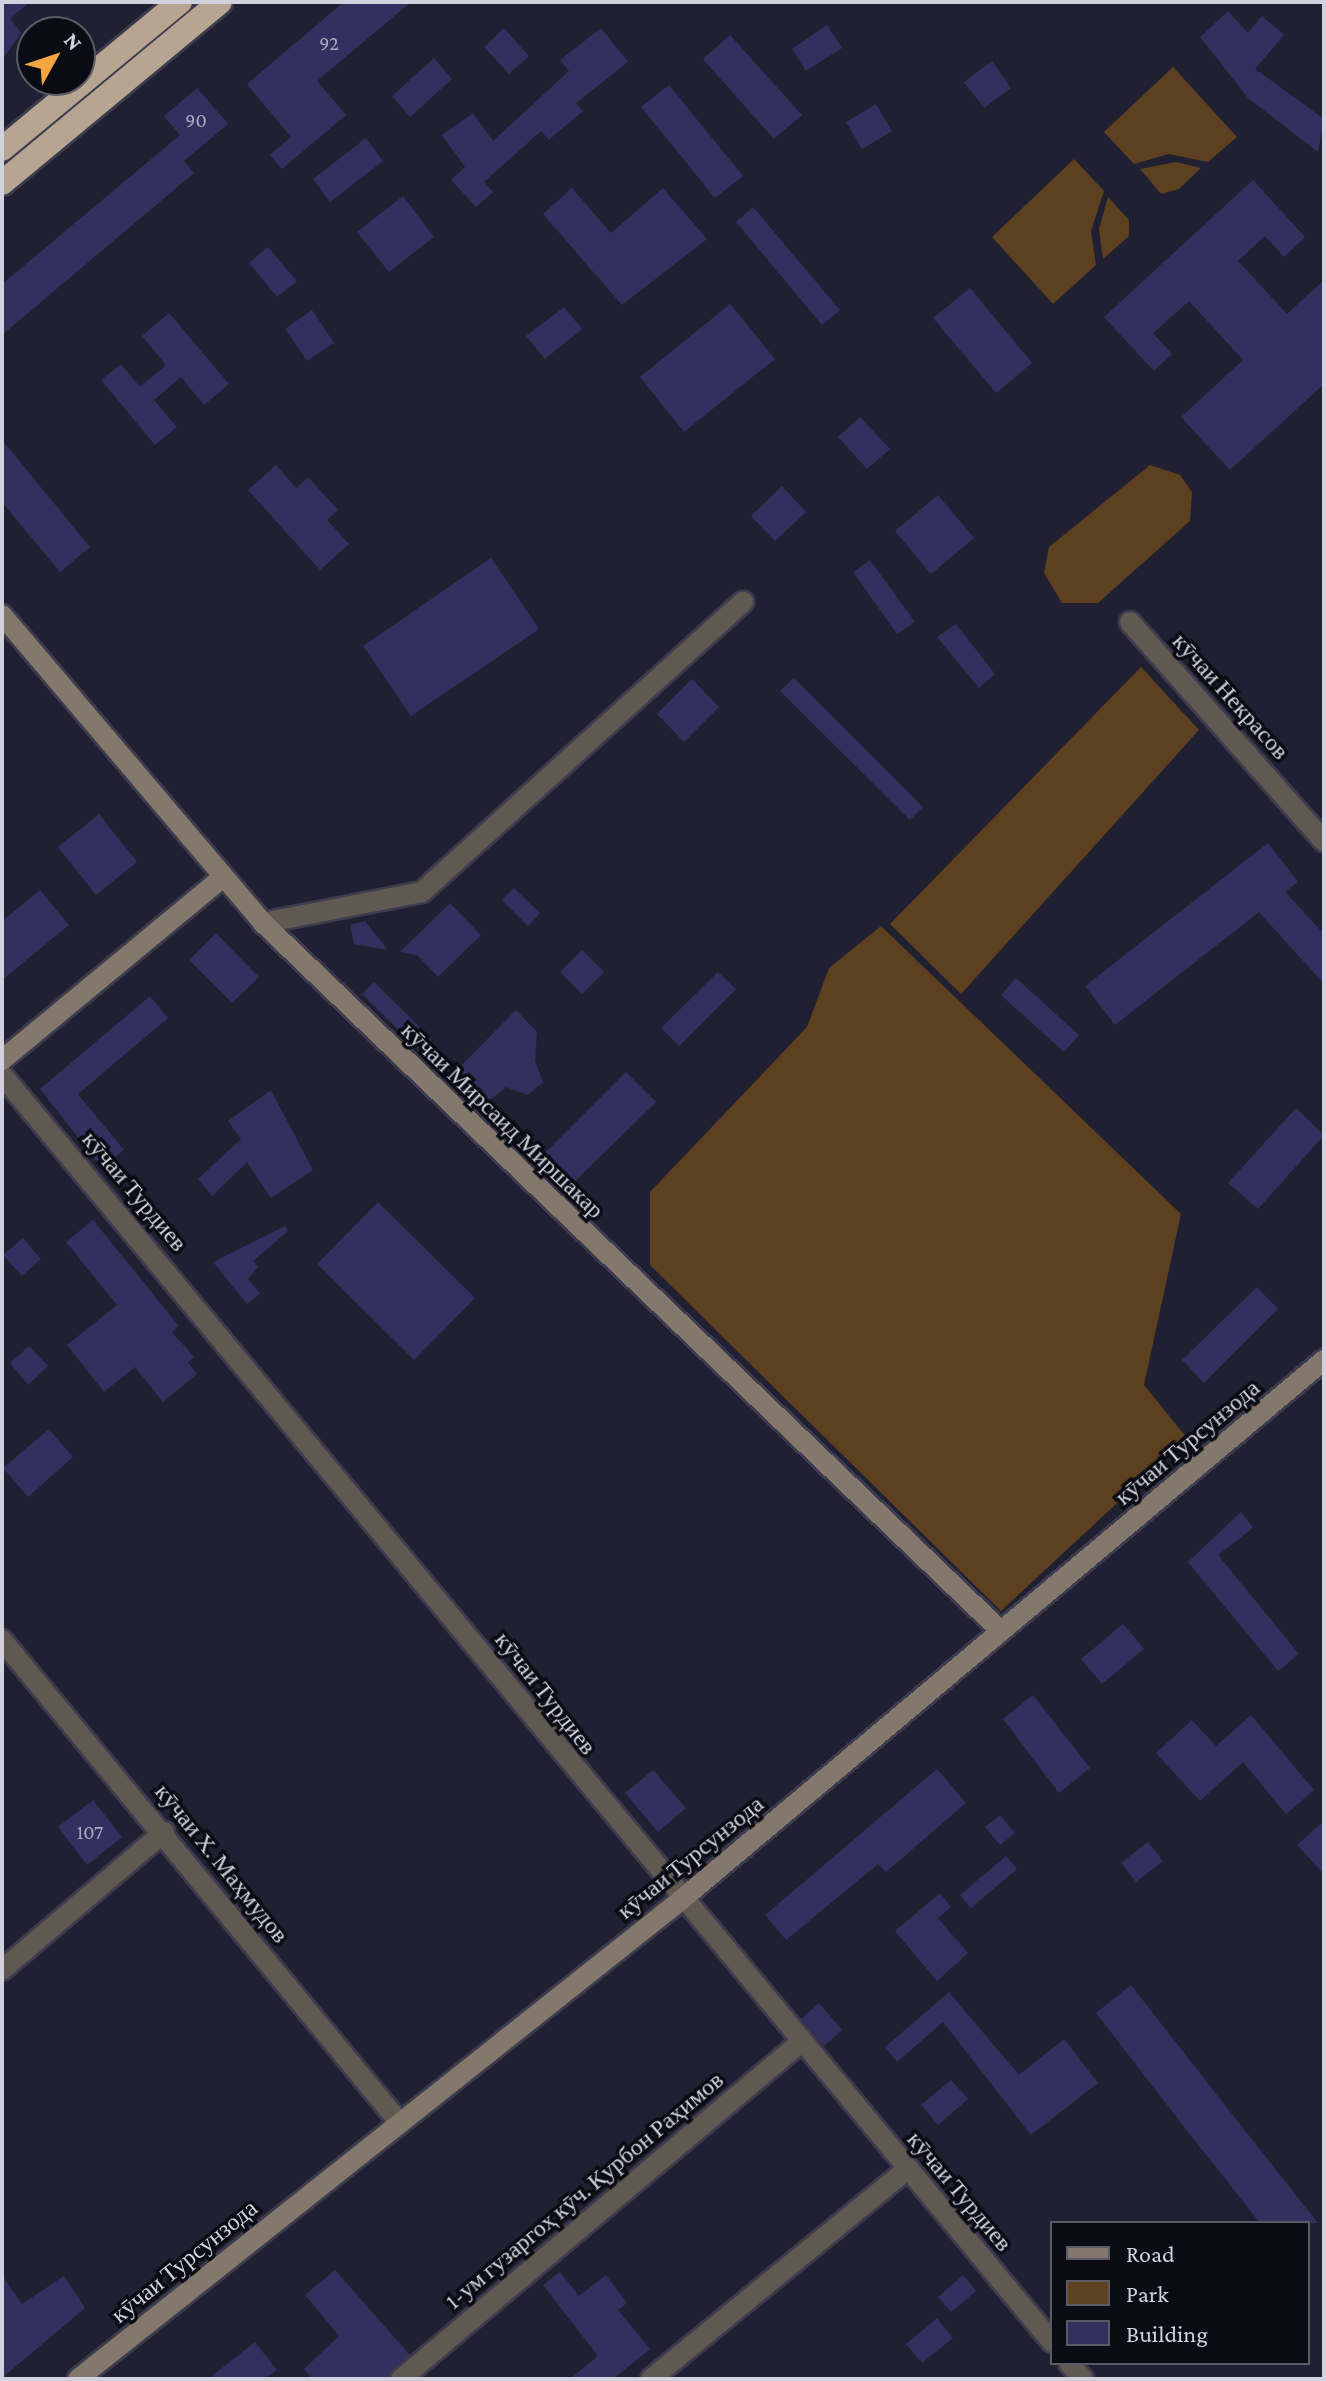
<!DOCTYPE html>
<html>
<head>
<meta charset="utf-8">
<style>
  body { margin:0 }
  #map { position:relative; width:1326px; height:2381px; overflow:hidden; background:#202032; font-family:"Crimson Pro",serif }
  div>[style] { position:absolute }
  [style*='--x'] { left:calc(var(--x)*1px); top:calc(var(--y)*1px); width:calc(var(--w)*1px); rotate:calc(var(--a)*1deg) }
  .green>* { inset:0; background:#5c401f }
  .building>* { inset:0; background:#342f5f }
  .roads { filter:drop-shadow(2px 0 #3c3c4e) drop-shadow(-2px 0 #3c3c4e) drop-shadow(0 2px #3c3c4e) drop-shadow(0 -2px #3c3c4e) }
  .street>* { height:20px; margin:-10px; padding:0 10px; transform-origin:10px; border-radius:10px; background:#605951 }
  .secondary>* { height:20px; margin:-10px; padding:0 10px; transform-origin:10px; border-radius:10px; background:#83786b }
  .highway>* { height:24px; margin:-12px; padding:0 12px; transform-origin:12px; border-radius:12px; background:#b7a592 }
  span { translate:-50% -50%; white-space:nowrap; text-align:center; line-height:1.15; -webkit-text-stroke:7px #0b0b13; paint-order:stroke }
  .number-label { font-size:20px; color:#aaa9bf }
  .number-label span { -webkit-text-stroke-width:0 }
  .street-label { font-size:24px; color:#d2d2df }
  .frame { position:absolute; inset:0; border:4px solid #d2d2df; pointer-events:none }
  .legend { position:absolute; left:1050px; top:2221px; width:260px; height:144px; box-sizing:border-box; background:#0b0b13; border:2px solid #5b5b65; margin:0; padding:10px 14px; list-style:none; font-size:24px; color:#d2d2df }
  .legend li { display:flex; align-items:center; gap:16px; height:40px }
  .legend b { width:40px; border:2px solid #5b5b65 }
  .north { position:absolute; left:16px; top:16px; width:80px; height:80px; box-sizing:border-box; background:#0b0b13; border:2px solid #5b5b65; border-radius:50%; rotate:50deg; font-size:22px; font-weight:700; line-height:32px; text-align:center; color:#d2d2df }
  .north::after { content:''; display:block; margin:auto; width:28px; height:36px; background:#f2a541; clip-path:polygon(50% 0,100% 100%,50% 72%,0 100%) }
</style>
</head>
<body>
<div id="map">
  <div class="green">
    <i style="clip-path:polygon(1173px 67px,1237px 137px,1208px 162px,1169px 154px,1134px 164px,1104px 132px)"></i>
    <i style="clip-path:polygon(1074px 159px,1104px 191px,1091px 231px,1096px 265px,1053px 304px,992px 237px)"></i>
    <i style="clip-path:polygon(1176px 162px,1201px 168px,1179px 189px,1161px 194px,1140px 169px)"></i>
    <i style="clip-path:polygon(1108px 197px,1129px 220px,1129px 236px,1103px 259px,1099px 229px)"></i>
    <i style="clip-path:polygon(1150px 465px,1180px 475px,1192px 492px,1190px 521px,1098px 603px,1062px 603px,1044px 573px,1049px 547px)"></i>
    <i style="clip-path:polygon(1141px 667px,1199px 730px,961px 994px,890px 924px)"></i>
    <i style="clip-path:polygon(881px 926px,1181px 1214px,1144px 1385px,1187px 1438px,1001px 1611px,650px 1265px,650px 1192px,807px 1027px,829px 968px)"></i>
  </div>
  <div class="building">
    <i style="clip-path:polygon(2px 2px,30px 2px,10px 18px,21px 33px,2px 60px)"></i>
    <i style="clip-path:polygon(344px 2px,411px 2px,317px 81px,346px 115px,282px 169px,270px 155px,291px 137px,247px 84px)"></i>
    <i style="clip-path:polygon(1228px 11px,1248px 33px,1262px 16px,1284px 35px,1255px 69px,1324px 119px,1318px 152px,1248px 98px,1200px 37px)"></i>
    <i style="clip-path:polygon(827px 25px,842px 48px,806px 71px,792px 49px)"></i>
    <i style="clip-path:polygon(504px 28px,529px 56px,509px 74px,484px 47px)"></i>
    <i style="clip-path:polygon(601px 28px,628px 62px,576px 103px,583px 111px,549px 140px,541px 131px,484px 182px,493px 192px,476px 207px,451px 180px,465px 167px,442px 135px,473px 113px,493px 141px,569px 71px,560px 60px)"></i>
    <i style="clip-path:polygon(730px 35px,802px 115px,774px 139px,703px 59px)"></i>
    <i style="clip-path:polygon(434px 58px,452px 79px,410px 117px,392px 96px)"></i>
    <i style="clip-path:polygon(992px 61px,1011px 88px,984px 108px,964px 82px)"></i>
    <i style="clip-path:polygon(669px 85px,743px 176px,715px 198px,641px 107px)"></i>
    <i style="clip-path:polygon(197px 88px,228px 124px,184px 161px,194px 173px,2px 335px,2px 284px,180px 135px,164px 116px)"></i>
    <i style="clip-path:polygon(876px 104px,892px 131px,862px 149px,846px 122px)"></i>
    <i style="clip-path:polygon(366px 138px,383px 161px,330px 202px,313px 179px)"></i>
    <i style="clip-path:polygon(1253px 180px,1305px 237px,1284px 257px,1265px 236px,1238px 261px,1287px 314px,1324px 280px,1324px 384px,1230px 470px,1181px 417px,1243px 360px,1189px 301px,1153px 333px,1172px 354px,1154px 371px,1104px 317px)"></i>
    <i style="clip-path:polygon(572px 188px,611px 233px,663px 188px,707px 239px,622px 305px,543px 214px)"></i>
    <i style="clip-path:polygon(403px 196px,434px 237px,389px 272px,357px 232px)"></i>
    <i style="clip-path:polygon(753px 207px,840px 310px,822px 325px,736px 222px)"></i>
    <i style="clip-path:polygon(268px 247px,297px 281px,277px 297px,249px 263px)"></i>
    <i style="clip-path:polygon(970px 288px,1032px 363px,996px 393px,933px 318px)"></i>
    <i style="clip-path:polygon(730px 304px,775px 359px,684px 432px,640px 377px)"></i>
    <i style="clip-path:polygon(564px 307px,582px 329px,545px 359px,526px 336px)"></i>
    <i style="clip-path:polygon(312px 310px,334px 343px,307px 361px,285px 329px)"></i>
    <i style="clip-path:polygon(169px 313px,229px 384px,204px 405px,181px 377px,154px 400px,177px 427px,155px 445px,101px 380px,121px 364px,140px 387px,166px 365px,142px 336px)"></i>
    <i style="clip-path:polygon(860px 417px,890px 449px,867px 469px,838px 437px)"></i>
    <i style="clip-path:polygon(2px 440px,90px 547px,60px 572px,2px 502px)"></i>
    <i style="clip-path:polygon(276px 465px,296px 488px,308px 477px,338px 510px,327px 520px,349px 544px,320px 570px,248px 490px)"></i>
    <i style="clip-path:polygon(782px 486px,806px 512px,775px 541px,751px 516px)"></i>
    <i style="clip-path:polygon(938px 495px,974px 538px,931px 574px,895px 531px)"></i>
    <i style="clip-path:polygon(491px 558px,539px 629px,411px 716px,363px 646px)"></i>
    <i style="clip-path:polygon(870px 560px,915px 622px,897px 634px,853px 572px)"></i>
    <i style="clip-path:polygon(956px 624px,995px 674px,979px 688px,937px 637px)"></i>
    <i style="clip-path:polygon(794px 678px,923px 807px,910px 820px,780px 691px)"></i>
    <i style="clip-path:polygon(692px 679px,719px 707px,684px 742px,657px 714px)"></i>
    <i style="clip-path:polygon(99px 814px,137px 862px,96px 895px,58px 847px)"></i>
    <i style="clip-path:polygon(1268px 843px,1298px 882px,1285px 892px,1324px 934px,1324px 984px,1259px 912px,1115px 1025px,1085px 986px)"></i>
    <i style="clip-path:polygon(514px 888px,540px 913px,528px 926px,502px 900px)"></i>
    <i style="clip-path:polygon(40px 890px,69px 925px,2px 980px,2px 921px)"></i>
    <i style="clip-path:polygon(450px 903px,481px 935px,438px 977px,417px 955px,400px 952px)"></i>
    <i style="clip-path:polygon(365px 921px,388px 950px,354px 944px,350px 925px)"></i>
    <i style="clip-path:polygon(216px 933px,259px 977px,232px 1003px,189px 960px)"></i>
    <i style="clip-path:polygon(582px 950px,604px 972px,582px 994px,560px 972px)"></i>
    <i style="clip-path:polygon(718px 972px,736px 989px,679px 1046px,661px 1028px)"></i>
    <i style="clip-path:polygon(1016px 978px,1079px 1035px,1064px 1052px,1001px 995px)"></i>
    <i style="clip-path:polygon(374px 982px,432px 1039px,420px 1051px,362px 994px)"></i>
    <i style="clip-path:polygon(150px 996px,168px 1018px,78px 1094px,124px 1150px,102px 1168px,40px 1089px)"></i>
    <i style="clip-path:polygon(516px 1010px,537px 1032px,535px 1061px,543px 1082px,528px 1095px,506px 1087px,491px 1099px,477px 1098px,453px 1074px)"></i>
    <i style="clip-path:polygon(626px 1072px,656px 1102px,566px 1190px,537px 1161px)"></i>
    <i style="clip-path:polygon(271px 1090px,313px 1170px,271px 1198px,247px 1162px,212px 1196px,198px 1179px,241px 1139px,228px 1121px)"></i>
    <i style="clip-path:polygon(1296px 1108px,1324px 1135px,1258px 1209px,1228px 1183px)"></i>
    <i style="clip-path:polygon(378px 1202px,475px 1298px,414px 1360px,317px 1264px)"></i>
    <i style="clip-path:polygon(93px 1220px,179px 1326px,172px 1332px,194px 1357px,188px 1362px,197px 1374px,163px 1402px,135px 1367px,104px 1392px,67px 1345px,117px 1305px,66px 1242px)"></i>
    <i style="clip-path:polygon(285px 1226px,288px 1231px,253px 1261px,258px 1267px,248px 1279px,260px 1294px,247px 1304px,213px 1262px)"></i>
    <i style="clip-path:polygon(23px 1238px,41px 1259px,22px 1276px,3px 1255px)"></i>
    <i style="clip-path:polygon(1257px 1287px,1278px 1309px,1204px 1383px,1182px 1360px)"></i>
    <i style="clip-path:polygon(29px 1346px,48px 1366px,28px 1385px,10px 1363px)"></i>
    <i style="clip-path:polygon(49px 1429px,73px 1457px,28px 1497px,3px 1468px)"></i>
    <i style="clip-path:polygon(1241px 1512px,1253px 1528px,1218px 1555px,1299px 1654px,1278px 1671px,1188px 1562px)"></i>
    <i style="clip-path:polygon(1123px 1624px,1144px 1649px,1102px 1684px,1081px 1659px)"></i>
    <i style="clip-path:polygon(1033px 1695px,1090px 1768px,1059px 1793px,1003px 1719px)"></i>
    <i style="clip-path:polygon(1251px 1715px,1314px 1790px,1286px 1814px,1243px 1762px,1200px 1801px,1156px 1753px,1192px 1720px,1216px 1746px)"></i>
    <i style="clip-path:polygon(937px 1769px,966px 1803px,886px 1872px,878px 1864px,786px 1940px,765px 1915px)"></i>
    <i style="clip-path:polygon(653px 1770px,686px 1808px,658px 1832px,625px 1793px)"></i>
    <i style="clip-path:polygon(93px 1800px,122px 1837px,87px 1865px,58px 1827px)"></i>
    <i style="clip-path:polygon(1000px 1815px,1015px 1833px,1000px 1845px,985px 1827px)"></i>
    <i style="clip-path:polygon(1324px 1821px,1324px 1874px,1297px 1845px)"></i>
    <i style="clip-path:polygon(1148px 1842px,1163px 1861px,1136px 1882px,1121px 1863px)"></i>
    <i style="clip-path:polygon(1006px 1856px,1017px 1869px,971px 1908px,960px 1895px)"></i>
    <i style="clip-path:polygon(940px 1893px,951px 1907px,938px 1918px,968px 1953px,937px 1981px,895px 1931px)"></i>
    <i style="clip-path:polygon(1131px 1985px,1213px 2090px,1318px 2223px,1260px 2223px,1185px 2128px,1096px 2013px)"></i>
    <i style="clip-path:polygon(949px 1992px,1019px 2075px,1064px 2039px,1098px 2083px,1031px 2135px,943px 2022px,897px 2062px,885px 2047px)"></i>
    <i style="clip-path:polygon(819px 2003px,842px 2030px,824px 2046px,801px 2019px)"></i>
    <i style="clip-path:polygon(951px 2080px,968px 2099px,938px 2125px,921px 2105px)"></i>
    <i style="clip-path:polygon(335px 2270px,410px 2355px,388px 2379px,312px 2379px,304px 2369px,339px 2336px,305px 2295px)"></i>
    <i style="clip-path:polygon(560px 2272px,579px 2296px,606px 2275px,627px 2303px,618px 2310px,650px 2349px,613px 2379px,570px 2379px,598px 2356px,543px 2285px)"></i>
    <i style="clip-path:polygon(2px 2275px,22px 2304px,64px 2276px,85px 2308px,2px 2378px)"></i>
    <i style="clip-path:polygon(963px 2275px,976px 2291px,951px 2312px,938px 2297px)"></i>
    <i style="clip-path:polygon(937px 2318px,953px 2338px,922px 2363px,906px 2344px)"></i>
    <i style="clip-path:polygon(255px 2342px,277px 2370px,264px 2379px,208px 2379px)"></i>
  </div>
  <div class="roads">
    <div class="street">
      <i style="--x:1130;--y:622;--w:293;--a:48.5"></i>
      <i style="--x:263;--y:923;--w:162;--a:-11"></i>
      <i style="--x:422;--y:892;--w:433;--a:-42.1"></i>
      <i style="--x:2;--y:1075;--w:1646;--a:50.35"></i>
      <i style="--x:2;--y:1640;--w:624;--a:50.52"></i>
      <i style="--x:2;--y:1970;--w:213;--a:-40.4"></i>
      <i style="--x:1069;--y:2363;--w:21;--a:49"></i>
      <i style="--x:401;--y:2379;--w:523;--a:-40.11"></i>
      <i style="--x:651;--y:2379;--w:332;--a:-39.3"></i>
    </div>
    <div class="secondary">
      <i style="--x:2;--y:615;--w:404;--a:49.7"></i>
      <i style="--x:263;--y:923;--w:1023;--a:43.81"></i>
      <i style="--x:2;--y:1060;--w:287;--a:-39.6"></i>
      <i style="--x:78;--y:2379;--w:770;--a:-38.46"></i>
      <i style="--x:681;--y:1900;--w:840;--a:-40.02"></i>
    </div>
    <div class="highway">
      <i style="--x:2;--y:149;--w:231;--a:-39.6"></i>
      <i style="--x:2;--y:183;--w:283;--a:-39.7"></i>
    </div>
  </div>
  <div class="number-label">
    <span style="left:329px;top:43px">92</span>
    <span style="left:196px;top:120px">90</span>
    <span style="left:90px;top:1832px">107</span>
  </div>
  <div class="street-label">
    <span style="left:1231px;top:696px;rotate:48deg">кӯчаи Некрасов</span>
    <span style="left:503px;top:1120px;rotate:44deg">кӯчаи Мирсаид Миршакар</span>
    <span style="left:135px;top:1191px;rotate:50deg">кӯчаи Турдиев</span>
    <span style="left:1187px;top:1442px;rotate:-40deg">кӯчаи Турсунзода</span>
    <span style="left:546px;top:1693px;rotate:52deg">кӯчаи Турдиев</span>
    <span style="left:690px;top:1857px;rotate:-39deg">кӯчаи Турсунзода</span>
    <span style="left:222px;top:1863px;rotate:51deg">кӯчаи Х. Маҳмудов</span>
    <span style="left:584px;top:2190px;rotate:-40deg">1-ум гузаргоҳ кӯч. Қурбон Раҳимов</span>
    <span style="left:960px;top:2191px;rotate:50deg">кӯчаи Турдиев</span>
    <span style="left:184px;top:2261px;rotate:-39deg">кӯчаи Турсунзода</span>
  </div>
  <div class="frame"></div>
  <ul class="legend">
  <li><b style="height:10px;background:#83786b"></b>Road</li>
  <li><b style="height:22px;background:#5c401f"></b>Park</li>
  <li><b style="height:22px;background:#342f5f"></b>Building</li>
  </ul>
  <div class="north">N</div>
</div>
</body>
</html>
